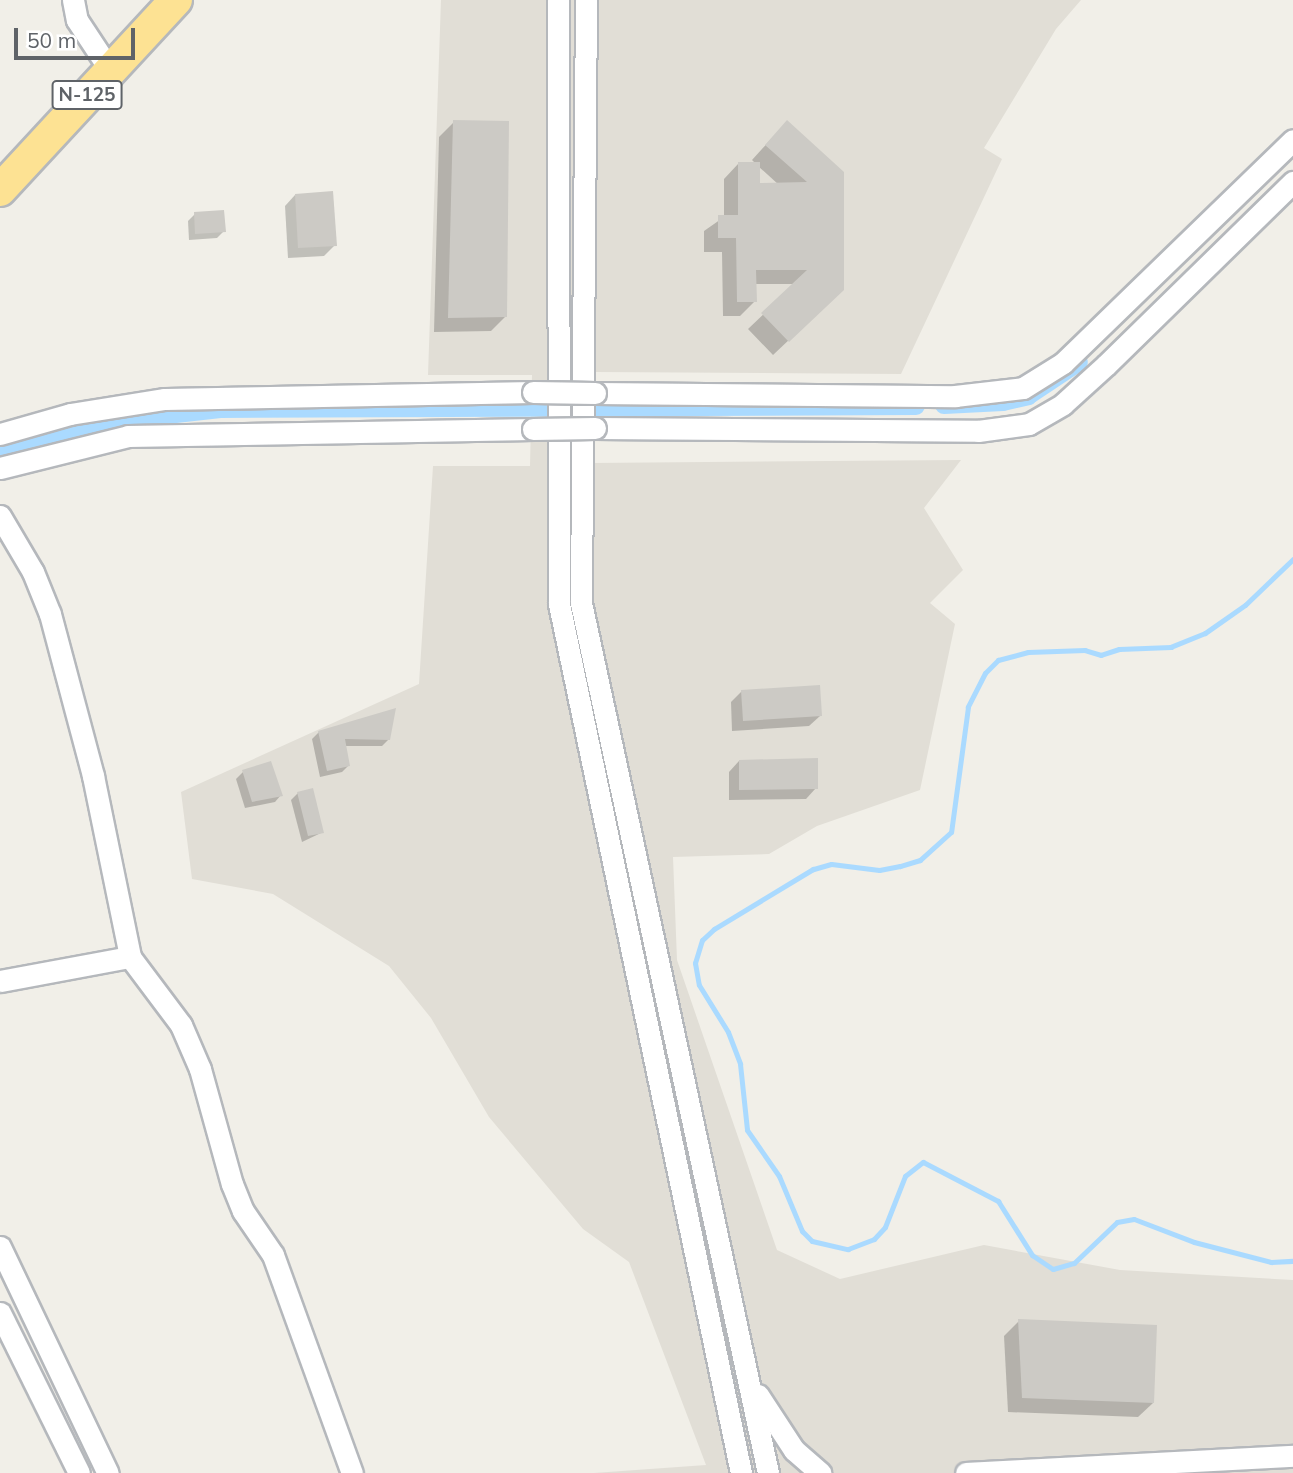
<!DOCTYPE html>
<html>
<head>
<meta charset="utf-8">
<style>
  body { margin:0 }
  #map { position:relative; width:1293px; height:1473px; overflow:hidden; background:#f1efe8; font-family:Mulish,sans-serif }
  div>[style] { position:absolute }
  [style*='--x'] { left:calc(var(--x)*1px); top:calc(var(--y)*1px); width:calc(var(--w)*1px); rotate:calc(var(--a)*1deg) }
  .education>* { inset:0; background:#e1ded6 }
  .shadow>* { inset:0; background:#0003 }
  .stream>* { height:5px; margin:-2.5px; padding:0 2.5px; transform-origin:2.5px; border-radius:2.5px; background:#aadaff }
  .canal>* { height:18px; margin:-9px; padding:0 9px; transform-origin:9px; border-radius:9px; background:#aadaff }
  .building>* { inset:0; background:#cccac5 }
  .roads { filter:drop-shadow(2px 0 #b5b8bc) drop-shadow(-2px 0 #b5b8bc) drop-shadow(0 2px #b5b8bc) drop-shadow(0 -2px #b5b8bc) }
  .minor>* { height:21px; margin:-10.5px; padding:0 10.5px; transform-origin:10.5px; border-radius:10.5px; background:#fff }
  .highway>* { height:32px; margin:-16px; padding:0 16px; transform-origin:16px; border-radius:16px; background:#fde293 }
  .bridges { filter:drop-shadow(2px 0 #b5b8bc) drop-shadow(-2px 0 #b5b8bc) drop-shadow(0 2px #b5b8bc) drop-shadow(0 -2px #b5b8bc) }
  .minor-bridge>* { height:21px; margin:-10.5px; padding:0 10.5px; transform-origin:10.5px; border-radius:10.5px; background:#fff }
  span { translate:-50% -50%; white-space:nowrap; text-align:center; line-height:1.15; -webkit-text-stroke:5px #fff; paint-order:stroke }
  .shield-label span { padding:2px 5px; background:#fff; border:2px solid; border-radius:5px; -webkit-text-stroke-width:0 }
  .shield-label { font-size:19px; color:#5f6368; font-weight:700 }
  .scale { position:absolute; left:14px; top:28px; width:121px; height:32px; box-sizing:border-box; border:4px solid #5f6368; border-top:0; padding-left:9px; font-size:21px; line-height:24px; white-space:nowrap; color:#5f6368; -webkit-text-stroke:5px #fff; paint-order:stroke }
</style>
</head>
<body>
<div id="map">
  <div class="education">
    <i style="clip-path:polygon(441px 0,1081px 0,1056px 29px,984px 148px,1002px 159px,901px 374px,596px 372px,592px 463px,961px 460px,924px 508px,963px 570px,930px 603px,955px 624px,920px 790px,817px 826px,769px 854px,673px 857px,677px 960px,777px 1250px,840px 1279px,984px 1245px,1120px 1270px,1293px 1280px,1293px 1473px,594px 1473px,706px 1465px,629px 1262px,583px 1229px,489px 1117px,431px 1018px,389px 966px,273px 894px,192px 879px,181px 792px,419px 684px,433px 466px,530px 466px,532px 375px,428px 375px)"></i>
  </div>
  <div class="shadow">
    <i style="clip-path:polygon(454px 122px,505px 317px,491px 331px,434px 332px,439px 137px)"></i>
    <i style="clip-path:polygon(evenodd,773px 137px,843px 172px,827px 304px,773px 355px,748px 329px,795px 284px,755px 284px,755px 301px,740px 316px,723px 316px,722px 252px,704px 252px,704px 231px,724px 217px,724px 179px,738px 164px,756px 164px,752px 160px,773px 137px,758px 166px,779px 185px,758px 185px,758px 166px)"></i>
    <i style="clip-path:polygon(295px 195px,335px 245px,324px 256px,288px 258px,285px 206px)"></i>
    <i style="clip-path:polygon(195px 214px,224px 231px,217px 238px,189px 240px,188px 221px)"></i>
    <i style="clip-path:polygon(742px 691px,820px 716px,809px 726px,732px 731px,731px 702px)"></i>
    <i style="clip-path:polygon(319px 732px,389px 739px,382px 746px,344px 746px,348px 766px,342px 772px,320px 777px,312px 739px)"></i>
    <i style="clip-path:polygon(739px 761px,816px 788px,806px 799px,729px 800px,729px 772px)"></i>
    <i style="clip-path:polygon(243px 772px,281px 795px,275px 802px,245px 808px,236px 779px)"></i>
    <i style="clip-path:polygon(298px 793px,323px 832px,302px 842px,291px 800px)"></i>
    <i style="clip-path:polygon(1019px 1321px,1153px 1403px,1138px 1417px,1008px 1412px,1004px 1336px)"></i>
  </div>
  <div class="stream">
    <i style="--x:1293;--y:559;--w:66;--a:136.2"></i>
    <i style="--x:1245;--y:605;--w:49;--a:145"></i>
    <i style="--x:1205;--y:633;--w:37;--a:158"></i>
    <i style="--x:1171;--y:647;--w:52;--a:177.8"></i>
    <i style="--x:1119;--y:649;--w:19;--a:162"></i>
    <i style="--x:1101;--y:655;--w:17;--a:-163"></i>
    <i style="--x:1085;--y:650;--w:57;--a:178"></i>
    <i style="--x:1028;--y:652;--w:31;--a:165"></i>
    <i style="--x:998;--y:660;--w:18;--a:135"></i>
    <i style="--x:985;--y:673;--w:38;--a:117"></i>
    <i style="--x:968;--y:707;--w:126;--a:97.7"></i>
    <i style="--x:951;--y:832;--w:42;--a:137.9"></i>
    <i style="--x:920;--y:860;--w:21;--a:163"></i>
    <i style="--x:900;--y:866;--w:21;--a:169"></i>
    <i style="--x:879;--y:870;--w:48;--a:-172.9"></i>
    <i style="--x:831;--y:864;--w:19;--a:164"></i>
    <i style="--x:813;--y:869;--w:116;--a:148.8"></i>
    <i style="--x:714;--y:929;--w:16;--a:137"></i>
    <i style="--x:702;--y:940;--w:24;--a:107"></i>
    <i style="--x:695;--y:963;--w:22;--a:80"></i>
    <i style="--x:699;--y:985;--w:55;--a:58.3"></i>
    <i style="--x:728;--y:1032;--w:34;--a:69"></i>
    <i style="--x:740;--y:1064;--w:66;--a:83.9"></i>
    <i style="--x:747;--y:1130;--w:56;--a:55.2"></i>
    <i style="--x:779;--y:1176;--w:60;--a:67.3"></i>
    <i style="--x:802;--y:1231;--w:14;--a:45"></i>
    <i style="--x:812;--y:1241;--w:37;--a:13"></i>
    <i style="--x:848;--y:1249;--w:28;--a:-21"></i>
    <i style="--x:874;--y:1239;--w:16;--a:-47"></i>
    <i style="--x:885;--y:1227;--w:55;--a:-68.6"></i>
    <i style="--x:905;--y:1176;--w:23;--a:-38"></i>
    <i style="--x:923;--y:1162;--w:85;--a:27.5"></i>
    <i style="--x:998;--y:1201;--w:64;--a:57.8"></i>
    <i style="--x:1032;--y:1255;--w:25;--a:34"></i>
    <i style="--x:1053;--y:1269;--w:22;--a:-16"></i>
    <i style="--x:1074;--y:1263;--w:59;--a:-43.6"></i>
    <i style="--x:1117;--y:1222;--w:17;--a:-10"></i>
    <i style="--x:1134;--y:1219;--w:64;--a:21"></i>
    <i style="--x:1194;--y:1242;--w:80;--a:14.6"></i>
    <i style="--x:1271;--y:1262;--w:22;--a:-3"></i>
  </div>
  <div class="canal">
    <i style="--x:944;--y:405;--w:59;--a:-2.9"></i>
    <i style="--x:1003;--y:402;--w:26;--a:-13"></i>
    <i style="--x:1028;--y:396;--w:61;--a:-33.7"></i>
    <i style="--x:0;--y:448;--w:99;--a:-14.6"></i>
    <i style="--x:96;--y:423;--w:125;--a:-6.4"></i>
    <i style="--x:220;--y:409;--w:696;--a:-0.25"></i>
  </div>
  <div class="building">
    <i style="clip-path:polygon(453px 120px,509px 121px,507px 317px,448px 318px)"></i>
    <i style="clip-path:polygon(787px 120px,844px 172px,844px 290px,789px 342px,761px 313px,807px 270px,756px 270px,757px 302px,737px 302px,736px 238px,718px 238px,718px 215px,738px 215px,738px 162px,760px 162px,760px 183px,807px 182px,765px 145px)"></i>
    <i style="clip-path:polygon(333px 191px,337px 246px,298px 248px,295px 194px)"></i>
    <i style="clip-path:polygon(224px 210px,226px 232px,195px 234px,194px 212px)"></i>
    <i style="clip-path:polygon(820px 685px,822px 716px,743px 721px,741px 690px)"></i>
    <i style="clip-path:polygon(396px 708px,390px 740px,345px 739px,350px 766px,327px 771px,318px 731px)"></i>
    <i style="clip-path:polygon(818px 758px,818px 789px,739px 790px,739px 760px)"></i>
    <i style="clip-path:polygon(271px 761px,283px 796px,252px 802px,242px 770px)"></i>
    <i style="clip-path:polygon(313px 788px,324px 833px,308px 836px,297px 792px)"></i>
    <i style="clip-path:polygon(1018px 1319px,1157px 1325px,1154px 1403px,1022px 1398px)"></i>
  </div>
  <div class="roads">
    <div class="minor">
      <i style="--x:73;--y:0;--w:20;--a:79"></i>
      <i style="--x:77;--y:20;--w:60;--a:56.6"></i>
      <i style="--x:558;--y:0;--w:604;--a:89.91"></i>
      <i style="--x:559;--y:604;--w:888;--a:78.17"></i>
      <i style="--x:586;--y:0;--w:603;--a:90.48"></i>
      <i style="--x:581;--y:603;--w:890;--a:77.87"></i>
      <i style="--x:595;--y:393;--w:360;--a:0.5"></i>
      <i style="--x:955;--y:396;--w:68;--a:-6.7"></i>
      <i style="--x:1023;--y:388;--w:47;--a:-32"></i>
      <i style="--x:1063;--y:363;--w:320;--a:-44.1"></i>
      <i style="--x:595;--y:428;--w:383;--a:0.4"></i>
      <i style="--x:978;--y:431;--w:51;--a:-7.8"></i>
      <i style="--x:1029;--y:424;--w:39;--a:-30"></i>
      <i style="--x:1063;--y:404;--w:58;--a:-42.2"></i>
      <i style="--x:1106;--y:365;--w:262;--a:-44.4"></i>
      <i style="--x:0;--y:434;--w:73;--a:-15.9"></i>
      <i style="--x:70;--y:414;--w:96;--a:-9"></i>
      <i style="--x:165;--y:399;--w:368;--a:-1.1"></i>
      <i style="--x:0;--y:468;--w:132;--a:-14"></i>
      <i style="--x:128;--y:436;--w:405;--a:-1"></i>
      <i style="--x:0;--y:516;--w:65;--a:59.5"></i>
      <i style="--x:33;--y:572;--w:45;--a:68"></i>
      <i style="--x:50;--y:614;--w:168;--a:75.1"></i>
      <i style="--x:93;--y:776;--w:185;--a:78.4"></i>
      <i style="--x:130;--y:957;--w:85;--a:53.1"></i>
      <i style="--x:181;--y:1025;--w:48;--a:66.6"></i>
      <i style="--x:200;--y:1069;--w:119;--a:74.5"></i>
      <i style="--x:232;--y:1184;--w:29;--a:68"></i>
      <i style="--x:243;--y:1211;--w:53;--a:55.7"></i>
      <i style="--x:273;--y:1255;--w:232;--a:70.1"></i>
      <i style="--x:0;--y:981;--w:132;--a:-10.5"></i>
      <i style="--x:0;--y:1247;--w:250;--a:64.5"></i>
      <i style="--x:0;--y:1313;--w:178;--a:63.7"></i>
      <i style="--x:758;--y:1395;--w:66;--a:56.8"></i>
      <i style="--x:794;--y:1450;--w:35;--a:41"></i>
      <i style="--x:966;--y:1473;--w:327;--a:-3"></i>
    </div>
    <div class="highway">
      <i style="--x:0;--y:190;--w:259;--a:-47.2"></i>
    </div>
  </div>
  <div class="bridges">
    <div class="minor-bridge">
      <i style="--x:533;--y:392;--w:62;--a:0.9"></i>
      <i style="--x:533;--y:429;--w:62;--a:-0.9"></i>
    </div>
  </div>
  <div class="shield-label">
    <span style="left:87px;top:95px">N-125</span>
  </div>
  <div class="scale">50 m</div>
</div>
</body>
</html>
